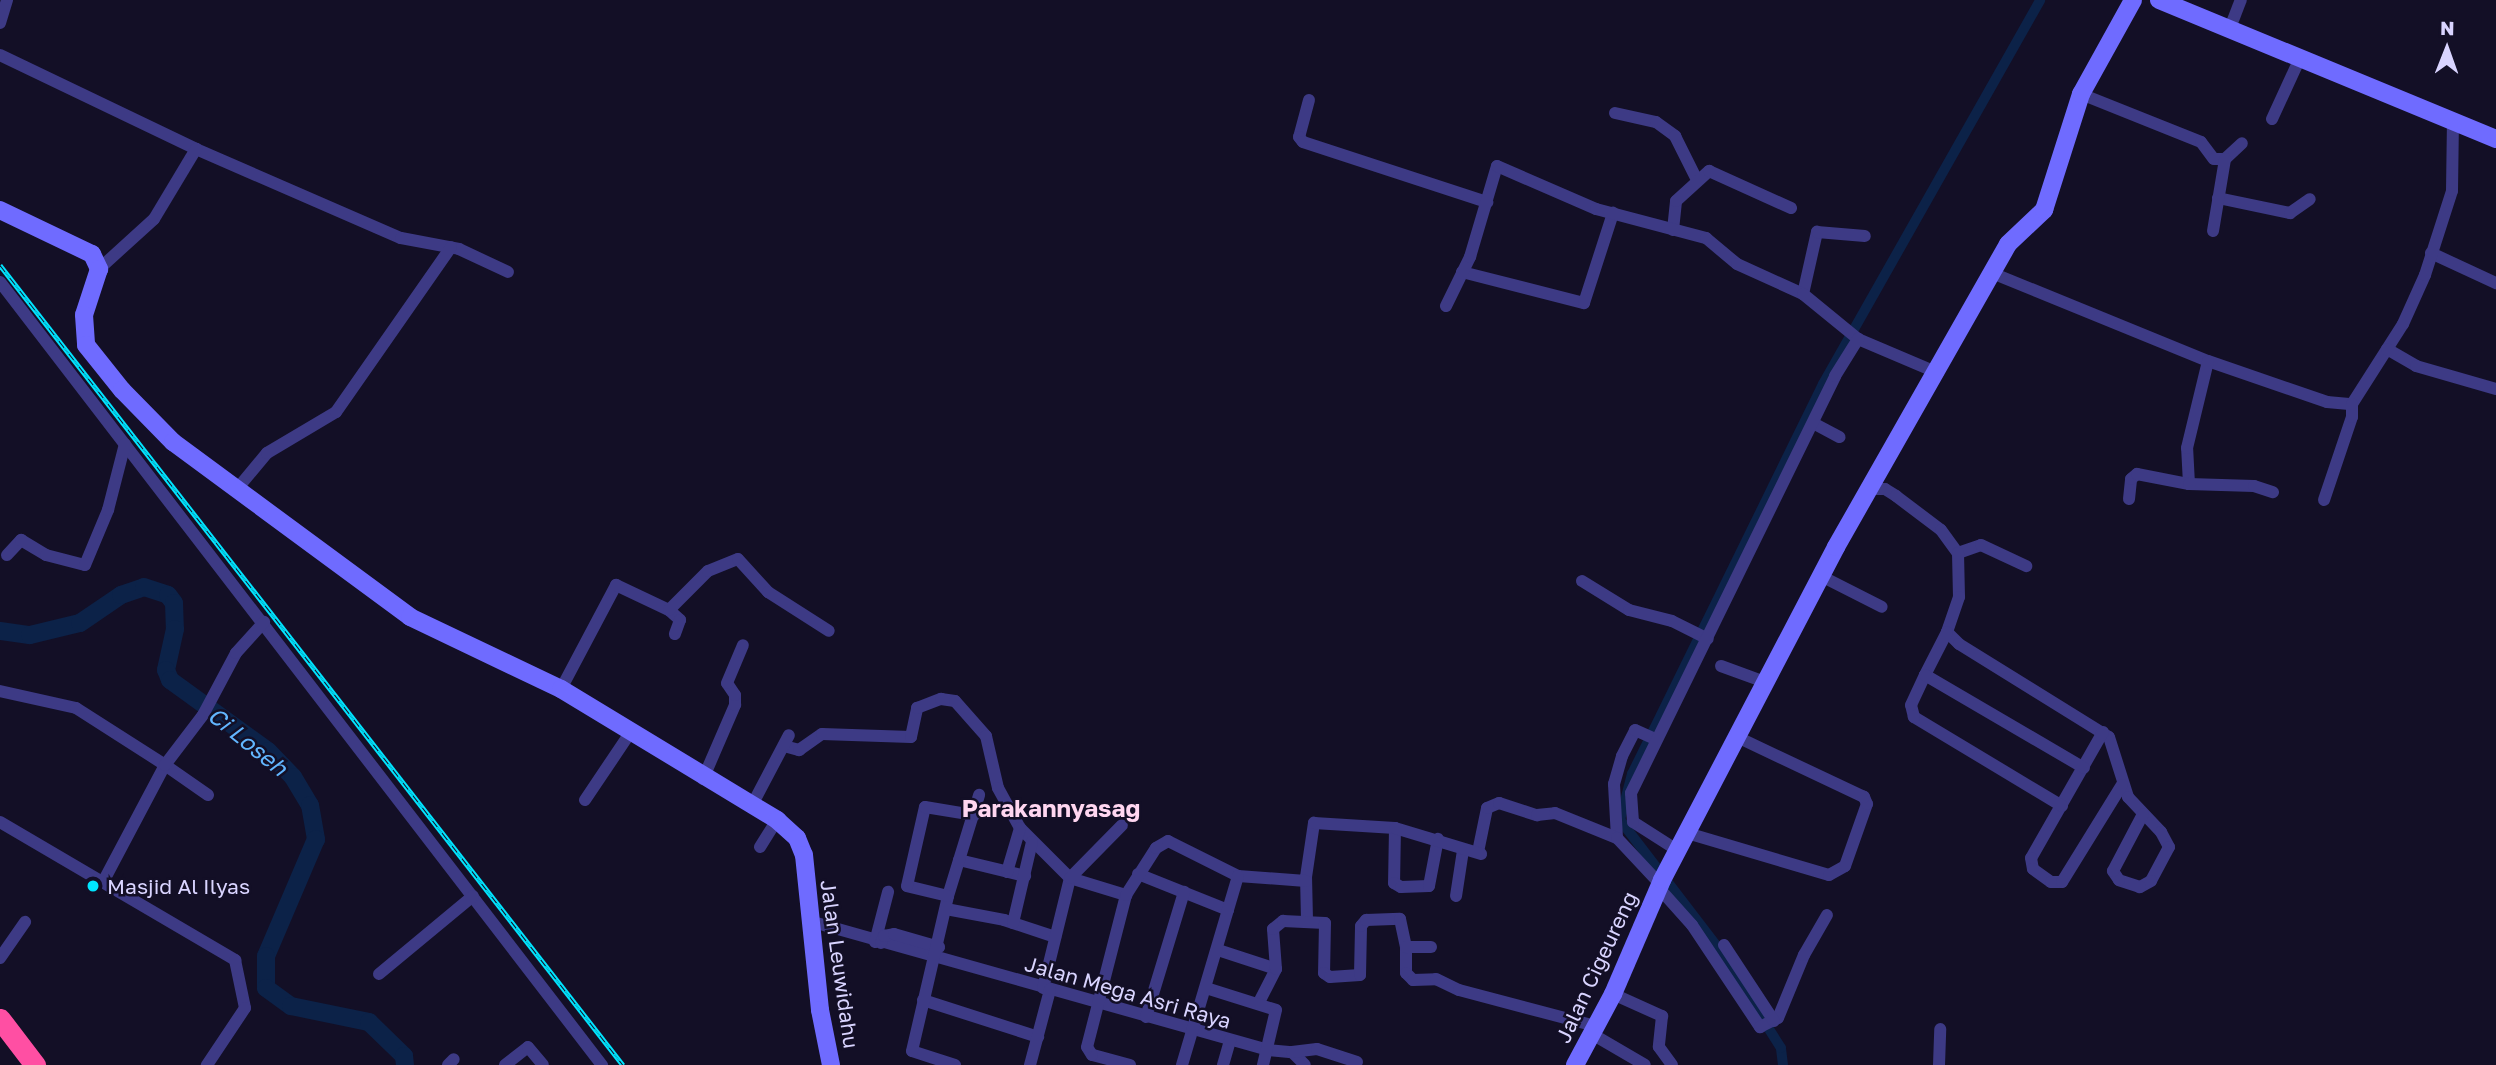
<!DOCTYPE html>
<html>
<head>
<meta charset="utf-8">
<style>
  body { margin:0 }
  #map { position:relative; width:2496px; height:1065px; overflow:hidden; background:#130f26; font-family:"Golos Text",sans-serif }
  div>[style] { position:absolute }
  [style*='--x'] { left:calc(var(--x)*1px); top:calc(var(--y)*1px); width:calc(var(--w)*1px); rotate:calc(var(--a)*1deg) }
  .canal>* { height:10px; margin:-5px; padding:0 5px; transform-origin:5px; border-radius:5px; background:#0c2248 }
  .river>* { height:18px; margin:-9px; padding:0 9px; transform-origin:9px; border-radius:9px; background:#0c2248 }
  .street>* { height:12px; margin:-6px; padding:0 6px; transform-origin:6px; border-radius:6px; background:#3d3a85 }
  .secondary>* { height:18px; margin:-9px; padding:0 9px; transform-origin:9px; border-radius:9px; background:#6f6bff }
  .highway>* { height:21px; margin:-10.5px; padding:0 10.5px; transform-origin:10.5px; border-radius:10.5px; background:#ff4fa3 }
  .rail>* { height:5px; margin-top:-2.5px; transform-origin:0; background:repeating-linear-gradient(90deg,#130f26 0 8px,#00e5ff 0 16px); box-sizing:border-box; border-block:2px solid #00e5ff }
  .dots>* { width:19px; height:19px; translate:-50% -50%; box-sizing:border-box; border:4px solid #130f26; border-radius:50% }
  span { translate:-50% -50%; white-space:nowrap; text-align:center; line-height:1.15; -webkit-text-stroke:5px #130f26; paint-order:stroke }
  .poi-label { font-size:21px; color:#d9d4ff }
  .left { translate:0 -50%; text-align:left }
  .street-label { font-size:21px; color:#d9d4ff }
  .water-label { font-size:23px; color:#62b6ff; font-style:italic }
  .quarter-label { font-size:24px; color:#ffd6f0; font-weight:700 }
  .north { position:absolute; left:2412px; top:14px; width:70px; height:70px; -webkit-text-stroke:5px #130f26; paint-order:stroke; rotate:1deg; font-size:19px; font-weight:700; line-height:28px; text-align:center; color:#d9d4ff }
  .north::after { content:''; display:block; margin:auto; width:24px; height:32px; background:#d9d4ff; clip-path:polygon(50% 0,100% 100%,50% 72%,0 100%) }
</style>
</head>
<body>
<div id="map">
  <div class="canal">
    <i style="--x:1783;--y:1065;--w:17;--a:-97"></i>
    <i style="--x:1781;--y:1048;--w:122;--a:-122.3"></i>
    <i style="--x:1716;--y:945;--w:158;--a:-127.5"></i>
    <i style="--x:1620;--y:820;--w:48;--a:-75.4"></i>
    <i style="--x:1632;--y:774;--w:434;--a:-63.9"></i>
    <i style="--x:1823;--y:384;--w:441;--a:-60.5"></i>
  </div>
  <div class="river">
    <i style="--x:0;--y:631;--w:30;--a:8"></i>
    <i style="--x:30;--y:635;--w:51;--a:-13.5"></i>
    <i style="--x:80;--y:623;--w:50;--a:-34.3"></i>
    <i style="--x:121;--y:595;--w:24;--a:-19"></i>
    <i style="--x:144;--y:587;--w:25;--a:18"></i>
    <i style="--x:168;--y:595;--w:10;--a:53"></i>
    <i style="--x:174;--y:603;--w:26;--a:88"></i>
    <i style="--x:175;--y:629;--w:42;--a:102.4"></i>
    <i style="--x:166;--y:670;--w:11;--a:68"></i>
    <i style="--x:170;--y:680;--w:121;--a:35.9"></i>
    <i style="--x:268;--y:751;--w:36;--a:46"></i>
    <i style="--x:293;--y:777;--w:33;--a:59"></i>
    <i style="--x:310;--y:805;--w:35;--a:80"></i>
    <i style="--x:316;--y:839;--w:127;--a:113.1"></i>
    <i style="--x:266;--y:956;--w:32;--a:90"></i>
    <i style="--x:266;--y:988;--w:31;--a:36"></i>
    <i style="--x:291;--y:1006;--w:80;--a:11.6"></i>
    <i style="--x:369;--y:1022;--w:49;--a:44.2"></i>
    <i style="--x:404;--y:1056;--w:9;--a:84"></i>
  </div>
  <div class="street">
    <i style="--x:0;--y:23;--w:24;--a:-73"></i>
    <i style="--x:2230;--y:28;--w:30;--a:-69"></i>
    <i style="--x:0;--y:55;--w:217;--a:25.6"></i>
    <i style="--x:196;--y:149;--w:223;--a:23.5"></i>
    <i style="--x:401;--y:238;--w:59;--a:10.7"></i>
    <i style="--x:459;--y:249;--w:54;--a:25.1"></i>
    <i style="--x:2081;--y:94;--w:129;--a:21.8"></i>
    <i style="--x:2201;--y:142;--w:21;--a:53"></i>
    <i style="--x:2214;--y:159;--w:11;--a:0"></i>
    <i style="--x:2225;--y:159;--w:23;--a:-43"></i>
    <i style="--x:1309;--y:100;--w:38;--a:105"></i>
    <i style="--x:1299;--y:137;--w:6;--a:51"></i>
    <i style="--x:1303;--y:142;--w:194;--a:18.1"></i>
    <i style="--x:1615;--y:113;--w:42;--a:12.4"></i>
    <i style="--x:1656;--y:122;--w:24;--a:36"></i>
    <i style="--x:1675;--y:136;--w:49;--a:63.4"></i>
    <i style="--x:2272;--y:119;--w:69;--a:-65.3"></i>
    <i style="--x:2218;--y:198;--w:74;--a:11.8"></i>
    <i style="--x:2290;--y:213;--w:24;--a:-35"></i>
    <i style="--x:1673;--y:230;--w:29;--a:-84"></i>
    <i style="--x:1676;--y:201;--w:45;--a:-42.3"></i>
    <i style="--x:1709;--y:171;--w:90;--a:24.3"></i>
    <i style="--x:2213;--y:231;--w:73;--a:-80.5"></i>
    <i style="--x:2431;--y:253;--w:72;--a:24.8"></i>
    <i style="--x:99;--y:269;--w:74;--a:-42.3"></i>
    <i style="--x:154;--y:219;--w:82;--a:-59"></i>
    <i style="--x:1462;--y:272;--w:126;--a:14.3"></i>
    <i style="--x:1584;--y:303;--w:95;--a:-72.1"></i>
    <i style="--x:1992;--y:273;--w:233;--a:22.2"></i>
    <i style="--x:2208;--y:361;--w:126;--a:19"></i>
    <i style="--x:2327;--y:402;--w:25;--a:5"></i>
    <i style="--x:2352;--y:404;--w:95;--a:-57.5"></i>
    <i style="--x:2403;--y:324;--w:54;--a:-65.8"></i>
    <i style="--x:2425;--y:275;--w:88;--a:-72.2"></i>
    <i style="--x:2452;--y:191;--w:71;--a:-89.2"></i>
    <i style="--x:0;--y:282;--w:988;--a:52.45"></i>
    <i style="--x:1803;--y:294;--w:64;--a:-77.3"></i>
    <i style="--x:1817;--y:232;--w:48;--a:4.8"></i>
    <i style="--x:1446;--y:306;--w:55;--a:-63.9"></i>
    <i style="--x:1470;--y:257;--w:95;--a:-73.5"></i>
    <i style="--x:1497;--y:166;--w:108;--a:23.5"></i>
    <i style="--x:1596;--y:209;--w:114;--a:14.8"></i>
    <i style="--x:1706;--y:238;--w:40;--a:40"></i>
    <i style="--x:1737;--y:264;--w:72;--a:24.4"></i>
    <i style="--x:1803;--y:294;--w:71;--a:39.3"></i>
    <i style="--x:1858;--y:339;--w:87;--a:23"></i>
    <i style="--x:2387;--y:349;--w:34;--a:30"></i>
    <i style="--x:2416;--y:366;--w:83;--a:16"></i>
    <i style="--x:1813;--y:423;--w:30;--a:28"></i>
    <i style="--x:2189;--y:484;--w:36;--a:-93"></i>
    <i style="--x:2187;--y:448;--w:89;--a:-76.4"></i>
    <i style="--x:237;--y:489;--w:47;--a:-50.2"></i>
    <i style="--x:267;--y:453;--w:80;--a:-30.7"></i>
    <i style="--x:336;--y:412;--w:201;--a:-55.1"></i>
    <i style="--x:1870;--y:489;--w:15;--a:0"></i>
    <i style="--x:1885;--y:489;--w:13;--a:32"></i>
    <i style="--x:1896;--y:496;--w:56;--a:37.1"></i>
    <i style="--x:1941;--y:530;--w:29;--a:54"></i>
    <i style="--x:1958;--y:553;--w:24;--a:-19"></i>
    <i style="--x:1981;--y:545;--w:50;--a:25"></i>
    <i style="--x:2129;--y:499;--w:20;--a:-84"></i>
    <i style="--x:2131;--y:479;--w:8;--a:-40"></i>
    <i style="--x:2137;--y:474;--w:53;--a:10.9"></i>
    <i style="--x:2189;--y:484;--w:65;--a:1.8"></i>
    <i style="--x:2254;--y:486;--w:20;--a:18"></i>
    <i style="--x:2324;--y:500;--w:88;--a:-71.4"></i>
    <i style="--x:2352;--y:417;--w:13;--a:-90"></i>
    <i style="--x:1958;--y:553;--w:44;--a:88.7"></i>
    <i style="--x:1959;--y:597;--w:37;--a:109"></i>
    <i style="--x:1947;--y:632;--w:17;--a:45"></i>
    <i style="--x:1959;--y:644;--w:176;--a:31.8"></i>
    <i style="--x:2109;--y:737;--w:63;--a:72.4"></i>
    <i style="--x:2128;--y:797;--w:48;--a:46.7"></i>
    <i style="--x:2161;--y:832;--w:17;--a:62"></i>
    <i style="--x:2169;--y:847;--w:38;--a:118"></i>
    <i style="--x:2151;--y:881;--w:13;--a:151"></i>
    <i style="--x:2140;--y:887;--w:22;--a:-162"></i>
    <i style="--x:2119;--y:880;--w:11;--a:-124"></i>
    <i style="--x:2113;--y:871;--w:64;--a:-62.2"></i>
    <i style="--x:7;--y:555;--w:21;--a:-47"></i>
    <i style="--x:21;--y:540;--w:29;--a:31"></i>
    <i style="--x:46;--y:555;--w:40;--a:14.4"></i>
    <i style="--x:85;--y:565;--w:60;--a:-67.3"></i>
    <i style="--x:108;--y:510;--w:68;--a:-75.6"></i>
    <i style="--x:1821;--y:576;--w:68;--a:26.9"></i>
    <i style="--x:1582;--y:581;--w:55;--a:31.7"></i>
    <i style="--x:1629;--y:610;--w:44;--a:14.3"></i>
    <i style="--x:1672;--y:621;--w:40;--a:26.6"></i>
    <i style="--x:669;--y:610;--w:15;--a:42"></i>
    <i style="--x:680;--y:620;--w:15;--a:110"></i>
    <i style="--x:1721;--y:666;--w:47;--a:20"></i>
    <i style="--x:1925;--y:675;--w:48;--a:-62.9"></i>
    <i style="--x:561;--y:689;--w:118;--a:-62.1"></i>
    <i style="--x:616;--y:585;--w:59;--a:25.3"></i>
    <i style="--x:669;--y:610;--w:55;--a:-45"></i>
    <i style="--x:708;--y:571;--w:32;--a:-22"></i>
    <i style="--x:738;--y:559;--w:45;--a:47.7"></i>
    <i style="--x:768;--y:592;--w:72;--a:32.6"></i>
    <i style="--x:0;--y:691;--w:78;--a:12.6"></i>
    <i style="--x:76;--y:708;--w:106;--a:32.6"></i>
    <i style="--x:165;--y:765;--w:130;--a:117.9"></i>
    <i style="--x:2103;--y:732;--w:145;--a:119.7"></i>
    <i style="--x:2031;--y:858;--w:11;--a:80"></i>
    <i style="--x:2033;--y:869;--w:22;--a:36"></i>
    <i style="--x:2051;--y:882;--w:11;--a:0"></i>
    <i style="--x:2062;--y:882;--w:114;--a:-58.3"></i>
    <i style="--x:784;--y:746;--w:16;--a:15"></i>
    <i style="--x:799;--y:750;--w:28;--a:-35"></i>
    <i style="--x:822;--y:734;--w:89;--a:1.9"></i>
    <i style="--x:911;--y:737;--w:30;--a:-78"></i>
    <i style="--x:917;--y:708;--w:26;--a:-21"></i>
    <i style="--x:941;--y:699;--w:14;--a:8"></i>
    <i style="--x:955;--y:701;--w:47;--a:48.5"></i>
    <i style="--x:986;--y:736;--w:53;--a:77"></i>
    <i style="--x:998;--y:788;--w:46;--a:61.2"></i>
    <i style="--x:1020;--y:828;--w:71;--a:45"></i>
    <i style="--x:1070;--y:878;--w:59;--a:16.9"></i>
    <i style="--x:703;--y:779;--w:81;--a:-66.6"></i>
    <i style="--x:735;--y:705;--w:10;--a:-90"></i>
    <i style="--x:735;--y:695;--w:14;--a:-124"></i>
    <i style="--x:727;--y:683;--w:41;--a:-67.2"></i>
    <i style="--x:208;--y:795;--w:52;--a:-145.1"></i>
    <i style="--x:165;--y:765;--w:63;--a:-52.8"></i>
    <i style="--x:203;--y:715;--w:70;--a:-62"></i>
    <i style="--x:236;--y:653;--w:42;--a:-47.9"></i>
    <i style="--x:585;--y:800;--w:81;--a:-56.1"></i>
    <i style="--x:2062;--y:806;--w:173;--a:-149"></i>
    <i style="--x:1914;--y:717;--w:12;--a:-104"></i>
    <i style="--x:1911;--y:705;--w:33;--a:-65"></i>
    <i style="--x:1925;--y:675;--w:184;--a:30.3"></i>
    <i style="--x:751;--y:807;--w:81;--a:-62.2"></i>
    <i style="--x:0;--y:822;--w:273;--a:30.4"></i>
    <i style="--x:235;--y:960;--w:49;--a:78.2"></i>
    <i style="--x:245;--y:1008;--w:69;--a:123.7"></i>
    <i style="--x:1395;--y:828;--w:55;--a:91"></i>
    <i style="--x:1394;--y:883;--w:8;--a:30"></i>
    <i style="--x:1401;--y:887;--w:28;--a:-2"></i>
    <i style="--x:1429;--y:886;--w:48;--a:-79.2"></i>
    <i style="--x:1687;--y:833;--w:148;--a:16.5"></i>
    <i style="--x:1829;--y:875;--w:18;--a:-29"></i>
    <i style="--x:1845;--y:866;--w:66;--a:-70.5"></i>
    <i style="--x:1867;--y:804;--w:8;--a:-113"></i>
    <i style="--x:1864;--y:797;--w:140;--a:-154.7"></i>
    <i style="--x:1617;--y:838;--w:54;--a:-93.2"></i>
    <i style="--x:1614;--y:784;--w:29;--a:-74"></i>
    <i style="--x:1622;--y:756;--w:29;--a:-63"></i>
    <i style="--x:1635;--y:730;--w:22;--a:24"></i>
    <i style="--x:760;--y:847;--w:32;--a:-58"></i>
    <i style="--x:1677;--y:850;--w:52;--a:-147.5"></i>
    <i style="--x:1633;--y:822;--w:29;--a:-94"></i>
    <i style="--x:1631;--y:793;--w:464;--a:-63.9"></i>
    <i style="--x:1835;--y:376;--w:44;--a:-58.1"></i>
    <i style="--x:1478;--y:852;--w:45;--a:-78.4"></i>
    <i style="--x:1487;--y:808;--w:13;--a:-23"></i>
    <i style="--x:1499;--y:803;--w:40;--a:18"></i>
    <i style="--x:1537;--y:815;--w:18;--a:-6"></i>
    <i style="--x:1555;--y:813;--w:67;--a:22"></i>
    <i style="--x:1617;--y:838;--w:63;--a:46.9"></i>
    <i style="--x:959;--y:860;--w:68;--a:13.6"></i>
    <i style="--x:1007;--y:872;--w:46;--a:-73.5"></i>
    <i style="--x:1138;--y:874;--w:97;--a:21.8"></i>
    <i style="--x:1658;--y:887;--w:51;--a:48.2"></i>
    <i style="--x:1692;--y:925;--w:123;--a:56.3"></i>
    <i style="--x:1760;--y:1027;--w:20;--a:-27"></i>
    <i style="--x:1778;--y:1018;--w:68;--a:-67.6"></i>
    <i style="--x:1804;--y:955;--w:46;--a:-60.1"></i>
    <i style="--x:948;--y:896;--w:106;--a:-72.9"></i>
    <i style="--x:1456;--y:896;--w:47;--a:-81.3"></i>
    <i style="--x:946;--y:909;--w:59;--a:10.7"></i>
    <i style="--x:1004;--y:920;--w:54;--a:18.4"></i>
    <i style="--x:1307;--y:920;--w:43;--a:-91.3"></i>
    <i style="--x:1306;--y:877;--w:55;--a:-81.6"></i>
    <i style="--x:1314;--y:823;--w:81;--a:3.5"></i>
    <i style="--x:1395;--y:828;--w:90;--a:16.8"></i>
    <i style="--x:813;--y:922;--w:472;--a:15.7"></i>
    <i style="--x:1267;--y:1050;--w:25;--a:5"></i>
    <i style="--x:1292;--y:1052;--w:18;--a:45"></i>
    <i style="--x:1013;--y:923;--w:83;--a:-76.8"></i>
    <i style="--x:875;--y:942;--w:52;--a:-75.4"></i>
    <i style="--x:881;--y:943;--w:8;--a:-67"></i>
    <i style="--x:884;--y:936;--w:10;--a:-11"></i>
    <i style="--x:894;--y:934;--w:47;--a:16.1"></i>
    <i style="--x:1724;--y:945;--w:91;--a:56.7"></i>
    <i style="--x:1406;--y:947;--w:26;--a:90"></i>
    <i style="--x:1406;--y:973;--w:10;--a:45"></i>
    <i style="--x:1413;--y:980;--w:23;--a:-2"></i>
    <i style="--x:1436;--y:979;--w:25;--a:26"></i>
    <i style="--x:1459;--y:990;--w:141;--a:14.8"></i>
    <i style="--x:1218;--y:950;--w:61;--a:18.1"></i>
    <i style="--x:1276;--y:969;--w:36;--a:117"></i>
    <i style="--x:0;--y:958;--w:44;--a:-55.2"></i>
    <i style="--x:1276;--y:969;--w:40;--a:-94.3"></i>
    <i style="--x:1273;--y:929;--w:13;--a:-39"></i>
    <i style="--x:1283;--y:921;--w:42;--a:2.7"></i>
    <i style="--x:1325;--y:923;--w:50;--a:91.1"></i>
    <i style="--x:1324;--y:973;--w:7;--a:34"></i>
    <i style="--x:1330;--y:977;--w:30;--a:-4"></i>
    <i style="--x:1360;--y:975;--w:49;--a:-88.8"></i>
    <i style="--x:1361;--y:926;--w:8;--a:-50"></i>
    <i style="--x:1366;--y:920;--w:34;--a:-2"></i>
    <i style="--x:1400;--y:919;--w:29;--a:78"></i>
    <i style="--x:1406;--y:947;--w:25;--a:0"></i>
    <i style="--x:379;--y:974;--w:122;--a:-39.7"></i>
    <i style="--x:1043;--y:988;--w:113;--a:-76.2"></i>
    <i style="--x:1070;--y:878;--w:74;--a:-45.5"></i>
    <i style="--x:1206;--y:988;--w:73;--a:17.4"></i>
    <i style="--x:1276;--y:1010;--w:57;--a:103.3"></i>
    <i style="--x:1613;--y:994;--w:54;--a:24.2"></i>
    <i style="--x:1662;--y:1016;--w:31;--a:96"></i>
    <i style="--x:1659;--y:1047;--w:22;--a:54"></i>
    <i style="--x:923;--y:1000;--w:121;--a:17.8"></i>
    <i style="--x:1146;--y:1017;--w:131;--a:-73.1"></i>
    <i style="--x:1592;--y:1034;--w:61;--a:30.3"></i>
    <i style="--x:1292;--y:1052;--w:25;--a:-7"></i>
    <i style="--x:1317;--y:1049;--w:42;--a:18"></i>
    <i style="--x:448;--y:1065;--w:8;--a:-45"></i>
    <i style="--x:505;--y:1065;--w:29;--a:-38"></i>
    <i style="--x:528;--y:1047;--w:23;--a:50"></i>
    <i style="--x:955;--y:1065;--w:45;--a:-162"></i>
    <i style="--x:912;--y:1051;--w:159;--a:-76.9"></i>
    <i style="--x:948;--y:896;--w:42;--a:-166.3"></i>
    <i style="--x:907;--y:886;--w:81;--a:-77.2"></i>
    <i style="--x:925;--y:807;--w:50;--a:9.3"></i>
    <i style="--x:1030;--y:1065;--w:78;--a:-75.1"></i>
    <i style="--x:1130;--y:1065;--w:39;--a:-165"></i>
    <i style="--x:1092;--y:1055;--w:9;--a:-122"></i>
    <i style="--x:1087;--y:1047;--w:157;--a:-75.6"></i>
    <i style="--x:1126;--y:895;--w:56;--a:-57.4"></i>
    <i style="--x:1156;--y:848;--w:14;--a:-30"></i>
    <i style="--x:1168;--y:841;--w:78;--a:26.6"></i>
    <i style="--x:1238;--y:876;--w:68;--a:4.2"></i>
    <i style="--x:1182;--y:1065;--w:197;--a:-73.5"></i>
    <i style="--x:1223;--y:1065;--w:26;--a:-74"></i>
    <i style="--x:1939;--y:1065;--w:36;--a:-88"></i>
  </div>
  <div class="secondary">
    <i style="--x:2159;--y:0;--w:365;--a:22.4"></i>
    <i style="--x:0;--y:210;--w:102;--a:25.6"></i>
    <i style="--x:92;--y:254;--w:17;--a:65"></i>
    <i style="--x:99;--y:269;--w:48;--a:108.1"></i>
    <i style="--x:84;--y:315;--w:30;--a:86"></i>
    <i style="--x:86;--y:345;--w:58;--a:51.3"></i>
    <i style="--x:122;--y:390;--w:73;--a:45.6"></i>
    <i style="--x:173;--y:442;--w:295;--a:36.4"></i>
    <i style="--x:410;--y:617;--w:167;--a:25.5"></i>
    <i style="--x:561;--y:689;--w:253;--a:31.2"></i>
    <i style="--x:777;--y:820;--w:27;--a:42"></i>
    <i style="--x:797;--y:838;--w:18;--a:68"></i>
    <i style="--x:804;--y:855;--w:156;--a:84.1"></i>
    <i style="--x:820;--y:1010;--w:56;--a:78.7"></i>
    <i style="--x:1575;--y:1065;--w:81;--a:-61.8"></i>
    <i style="--x:1613;--y:994;--w:124;--a:-66.7"></i>
    <i style="--x:1662;--y:880;--w:376;--a:-62.4"></i>
    <i style="--x:1836;--y:547;--w:348;--a:-60.4"></i>
    <i style="--x:2008;--y:244;--w:50;--a:-43.4"></i>
    <i style="--x:2044;--y:210;--w:122;--a:-72.3"></i>
    <i style="--x:2081;--y:94;--w:107;--a:-61"></i>
  </div>
  <div class="highway">
    <i style="--x:0;--y:1019;--w:58;--a:52.7"></i>
  </div>
  <div class="rail">
    <i style="--x:0;--y:265;--w:1014;--a:52.09"></i>
  </div>
  <div class="dots">
    <i style="left:93px;top:886px;background:#00e5ff"></i>
  </div>
  <div class="poi-label">
    <span class="left" style="left:107px;top:886px">Masjid Al Ilyas</span>
  </div>
  <div class="street-label">
    <span style="left:840px;top:964px;rotate:82deg">Jalan Leuwidahu</span>
    <span style="left:1596px;top:967px;rotate:-65deg">Jalan Cigeureng</span>
    <span style="left:1128px;top:992px;rotate:16deg">Jalan Mega Asri Raya</span>
  </div>
  <div class="water-label">
    <span style="left:248px;top:741px;rotate:39deg">Ci Loseh</span>
  </div>
  <div class="quarter-label">
    <span style="left:1051px;top:808px">Parakannyasag</span>
  </div>
  <div class="north">N</div>
</div>
</body>
</html>
